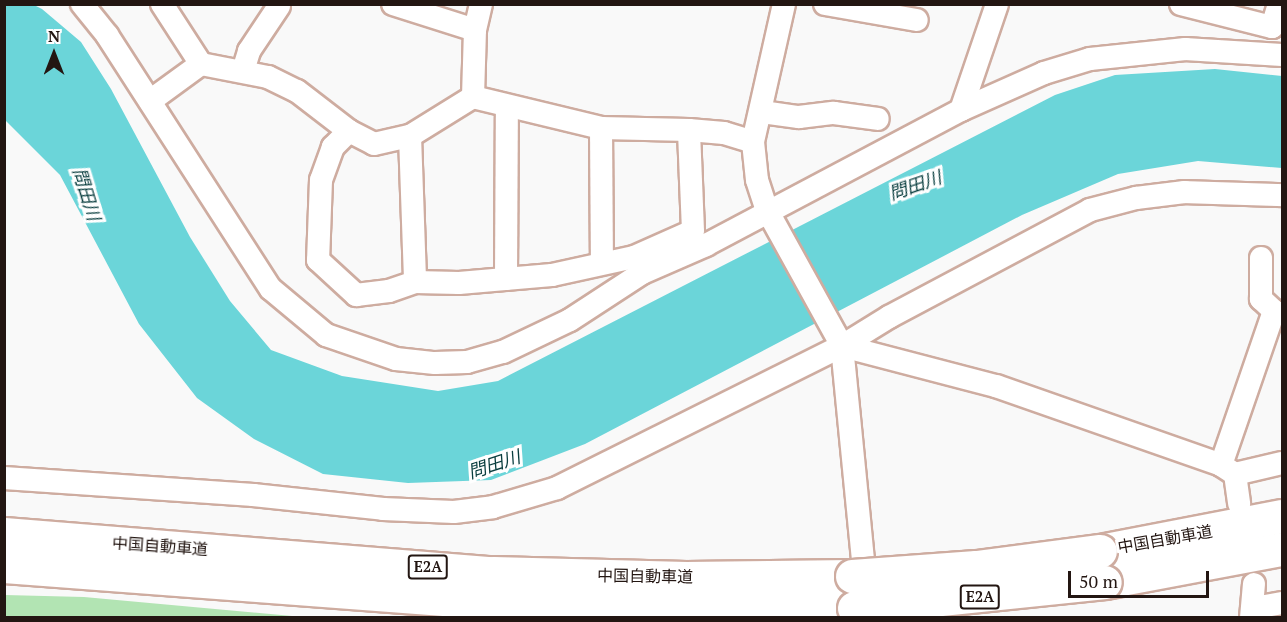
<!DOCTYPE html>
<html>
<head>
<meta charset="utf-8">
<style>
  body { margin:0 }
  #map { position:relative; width:1287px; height:622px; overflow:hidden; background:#f9f9f9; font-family:"PT Serif","Noto Sans JP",serif }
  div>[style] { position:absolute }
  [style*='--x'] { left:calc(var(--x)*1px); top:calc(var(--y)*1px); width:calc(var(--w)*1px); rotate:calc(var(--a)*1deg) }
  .green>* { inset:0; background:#b2e4b3 }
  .water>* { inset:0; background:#6bd5d9 }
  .roads { filter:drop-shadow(2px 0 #ceaca0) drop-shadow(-2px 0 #ceaca0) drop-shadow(0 2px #ceaca0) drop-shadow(0 -2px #ceaca0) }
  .minor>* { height:22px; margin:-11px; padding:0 11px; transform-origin:11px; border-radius:11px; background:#fff }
  .motorway>* { height:33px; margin:-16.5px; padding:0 16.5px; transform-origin:16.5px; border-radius:16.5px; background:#fff }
  .bridges { filter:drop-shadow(2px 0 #ceaca0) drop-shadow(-2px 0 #ceaca0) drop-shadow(0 2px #ceaca0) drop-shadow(0 -2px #ceaca0) }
  .motorway-bridge>* { height:33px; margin:-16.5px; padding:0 16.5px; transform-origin:16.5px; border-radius:16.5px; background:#fff }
  span { translate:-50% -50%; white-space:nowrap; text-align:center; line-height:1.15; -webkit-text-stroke:6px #fff; paint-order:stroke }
  .shield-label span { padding:2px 4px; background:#fff; border:2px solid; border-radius:4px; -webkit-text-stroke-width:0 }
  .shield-label { font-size:15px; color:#231612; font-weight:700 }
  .street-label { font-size:16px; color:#231612 }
  .water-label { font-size:18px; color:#0a3e3f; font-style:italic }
  .frame { position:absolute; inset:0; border:6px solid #231612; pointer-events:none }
  .north { position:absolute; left:24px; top:24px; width:60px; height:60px; -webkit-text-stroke:4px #fff; paint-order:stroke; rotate:0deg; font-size:16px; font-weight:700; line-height:24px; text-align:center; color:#231612 }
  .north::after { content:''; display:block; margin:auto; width:21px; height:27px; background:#231612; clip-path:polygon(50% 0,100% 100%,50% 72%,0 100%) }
  .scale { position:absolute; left:1068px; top:571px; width:141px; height:27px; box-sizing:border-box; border:3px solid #231612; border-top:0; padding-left:8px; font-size:18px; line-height:21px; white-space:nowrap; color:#231612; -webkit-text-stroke:4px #fff; paint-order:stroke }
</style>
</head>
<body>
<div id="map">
  <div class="green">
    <i style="clip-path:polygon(5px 595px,84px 597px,303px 617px,5px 617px)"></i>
  </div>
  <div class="water">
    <i style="clip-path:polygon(4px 5px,34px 5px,42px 9px,81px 42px,111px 89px,190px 237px,230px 301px,271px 350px,342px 376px,438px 391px,498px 381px,1055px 95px,1115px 75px,1215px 69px,1282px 76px,1282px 168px,1198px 161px,1118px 174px,1022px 215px,585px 444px,491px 480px,408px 483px,323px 474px,254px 439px,197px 398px,139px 324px,60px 175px,5px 120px)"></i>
  </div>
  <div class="roads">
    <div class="minor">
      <i style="--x:82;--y:4;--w:40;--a:51"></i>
      <i style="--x:107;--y:35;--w:302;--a:57.2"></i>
      <i style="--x:271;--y:289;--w:72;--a:39.9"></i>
      <i style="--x:326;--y:335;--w:74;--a:18.9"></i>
      <i style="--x:396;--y:359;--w:39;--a:6"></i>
      <i style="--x:435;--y:363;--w:32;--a:-2"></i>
      <i style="--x:467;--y:362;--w:37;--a:-16"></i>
      <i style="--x:503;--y:352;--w:74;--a:-25.5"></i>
      <i style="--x:570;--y:320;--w:86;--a:-33.1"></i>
      <i style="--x:642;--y:273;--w:70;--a:-23.6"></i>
      <i style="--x:706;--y:245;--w:289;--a:-27.9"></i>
      <i style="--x:961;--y:110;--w:91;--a:-24"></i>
      <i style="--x:1044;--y:73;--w:48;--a:-16.9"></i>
      <i style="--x:1090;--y:59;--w:96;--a:-6"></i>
      <i style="--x:1185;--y:49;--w:97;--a:3.5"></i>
      <i style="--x:162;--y:4;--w:72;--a:57"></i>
      <i style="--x:201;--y:64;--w:68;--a:11"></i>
      <i style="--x:268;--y:77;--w:32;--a:26"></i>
      <i style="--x:297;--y:91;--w:66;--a:37.6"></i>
      <i style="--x:349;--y:131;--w:28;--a:27"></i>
      <i style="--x:374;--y:144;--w:37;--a:-13"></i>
      <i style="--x:410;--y:136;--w:74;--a:-31.8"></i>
      <i style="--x:473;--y:97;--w:132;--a:13.6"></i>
      <i style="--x:601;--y:128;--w:88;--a:1.3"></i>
      <i style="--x:689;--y:130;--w:35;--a:5"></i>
      <i style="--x:724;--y:133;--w:30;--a:17"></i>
      <i style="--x:393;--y:4;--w:86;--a:17.6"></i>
      <i style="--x:784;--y:4;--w:141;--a:102.7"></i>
      <i style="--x:753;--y:142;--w:38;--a:84"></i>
      <i style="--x:757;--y:180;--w:32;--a:72"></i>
      <i style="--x:767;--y:210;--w:155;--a:61.1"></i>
      <i style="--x:842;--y:346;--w:159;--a:14.6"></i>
      <i style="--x:996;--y:386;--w:238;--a:19.3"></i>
      <i style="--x:1221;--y:465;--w:17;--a:33"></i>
      <i style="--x:1235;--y:474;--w:48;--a:-13.2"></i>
      <i style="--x:825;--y:4;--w:93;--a:9.9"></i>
      <i style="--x:1181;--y:4;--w:94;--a:14.2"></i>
      <i style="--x:1272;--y:27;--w:24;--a:-73"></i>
      <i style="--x:243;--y:71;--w:21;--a:-73"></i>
      <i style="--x:249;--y:51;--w:54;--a:-56.3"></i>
      <i style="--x:473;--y:97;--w:67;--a:-88.3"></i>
      <i style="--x:475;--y:30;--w:27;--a:-77"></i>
      <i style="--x:150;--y:101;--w:63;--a:-36"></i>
      <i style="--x:961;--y:110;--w:112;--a:-71.2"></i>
      <i style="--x:762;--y:112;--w:37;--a:8"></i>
      <i style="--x:799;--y:117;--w:35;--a:-7"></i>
      <i style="--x:834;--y:113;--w:44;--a:7.8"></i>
      <i style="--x:601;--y:128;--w:135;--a:89.6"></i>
      <i style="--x:349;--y:131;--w:23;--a:135"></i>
      <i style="--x:333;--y:147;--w:35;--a:110"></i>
      <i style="--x:321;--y:180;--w:80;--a:92.1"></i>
      <i style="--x:318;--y:260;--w:52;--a:42.6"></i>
      <i style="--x:356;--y:295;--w:33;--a:-7"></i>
      <i style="--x:389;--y:291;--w:28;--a:-19"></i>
      <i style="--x:415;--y:282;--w:44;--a:1.3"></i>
      <i style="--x:459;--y:283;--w:93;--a:-4.9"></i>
      <i style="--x:552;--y:275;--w:84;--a:-12.4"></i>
      <i style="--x:634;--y:257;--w:64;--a:-23.8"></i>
      <i style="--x:693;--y:231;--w:101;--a:-92.3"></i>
      <i style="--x:410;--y:136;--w:146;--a:88"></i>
      <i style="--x:506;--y:279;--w:171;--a:-89.7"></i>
      <i style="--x:842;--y:346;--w:244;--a:84.4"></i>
      <i style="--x:1221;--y:465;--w:163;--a:-71"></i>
      <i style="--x:1274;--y:311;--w:18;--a:-137"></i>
      <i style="--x:1261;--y:299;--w:41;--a:-90"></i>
      <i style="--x:1235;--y:474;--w:30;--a:82"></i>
      <i style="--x:4;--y:478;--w:250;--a:3.9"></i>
      <i style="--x:253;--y:495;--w:131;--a:6.1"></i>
      <i style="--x:383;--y:509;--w:71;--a:2.4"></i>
      <i style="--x:454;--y:512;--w:39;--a:-7"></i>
      <i style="--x:493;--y:507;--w:67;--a:-16.5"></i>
      <i style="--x:557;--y:488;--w:318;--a:-26.5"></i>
      <i style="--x:842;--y:346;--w:55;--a:-31.7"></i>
      <i style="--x:889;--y:317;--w:228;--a:-28"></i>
      <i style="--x:1090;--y:210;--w:48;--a:-14.6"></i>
      <i style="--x:1136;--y:198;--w:49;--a:-7"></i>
      <i style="--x:1185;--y:192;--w:97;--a:1.8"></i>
      <i style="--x:1254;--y:608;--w:28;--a:-10"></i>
      <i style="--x:1251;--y:618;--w:34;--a:-85"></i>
    </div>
    <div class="motorway">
      <i style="--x:4;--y:534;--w:491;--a:4.6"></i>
      <i style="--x:493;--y:573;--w:193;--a:1.5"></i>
      <i style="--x:686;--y:578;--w:166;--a:-0.7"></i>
      <i style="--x:1100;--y:551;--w:185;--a:-10.9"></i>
      <i style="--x:4;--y:566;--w:484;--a:4.3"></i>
      <i style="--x:487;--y:602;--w:183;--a:2.2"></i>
      <i style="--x:670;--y:609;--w:184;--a:-0.3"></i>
      <i style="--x:1105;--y:582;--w:180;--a:-10.6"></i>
    </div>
  </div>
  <div class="bridges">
    <div class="motorway-bridge">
      <i style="--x:852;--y:576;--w:124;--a:-4.2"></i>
      <i style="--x:976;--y:567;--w:125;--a:-7.4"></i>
      <i style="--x:854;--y:608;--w:252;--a:-5.9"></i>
    </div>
  </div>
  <div class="shield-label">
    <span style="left:428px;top:567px">E2A</span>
    <span style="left:980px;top:597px">E2A</span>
  </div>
  <div class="street-label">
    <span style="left:1165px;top:539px;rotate:-10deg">中国自動車道</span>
    <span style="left:160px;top:546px;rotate:4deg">中国自動車道</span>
    <span style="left:645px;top:576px;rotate:1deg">中国自動車道</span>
  </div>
  <div class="water-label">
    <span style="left:915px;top:185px;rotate:-19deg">問田川</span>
    <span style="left:87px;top:194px;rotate:73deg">問田川</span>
    <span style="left:494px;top:464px;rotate:-18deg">問田川</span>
  </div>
  <div class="frame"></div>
  <div class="north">N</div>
  <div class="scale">50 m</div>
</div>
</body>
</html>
